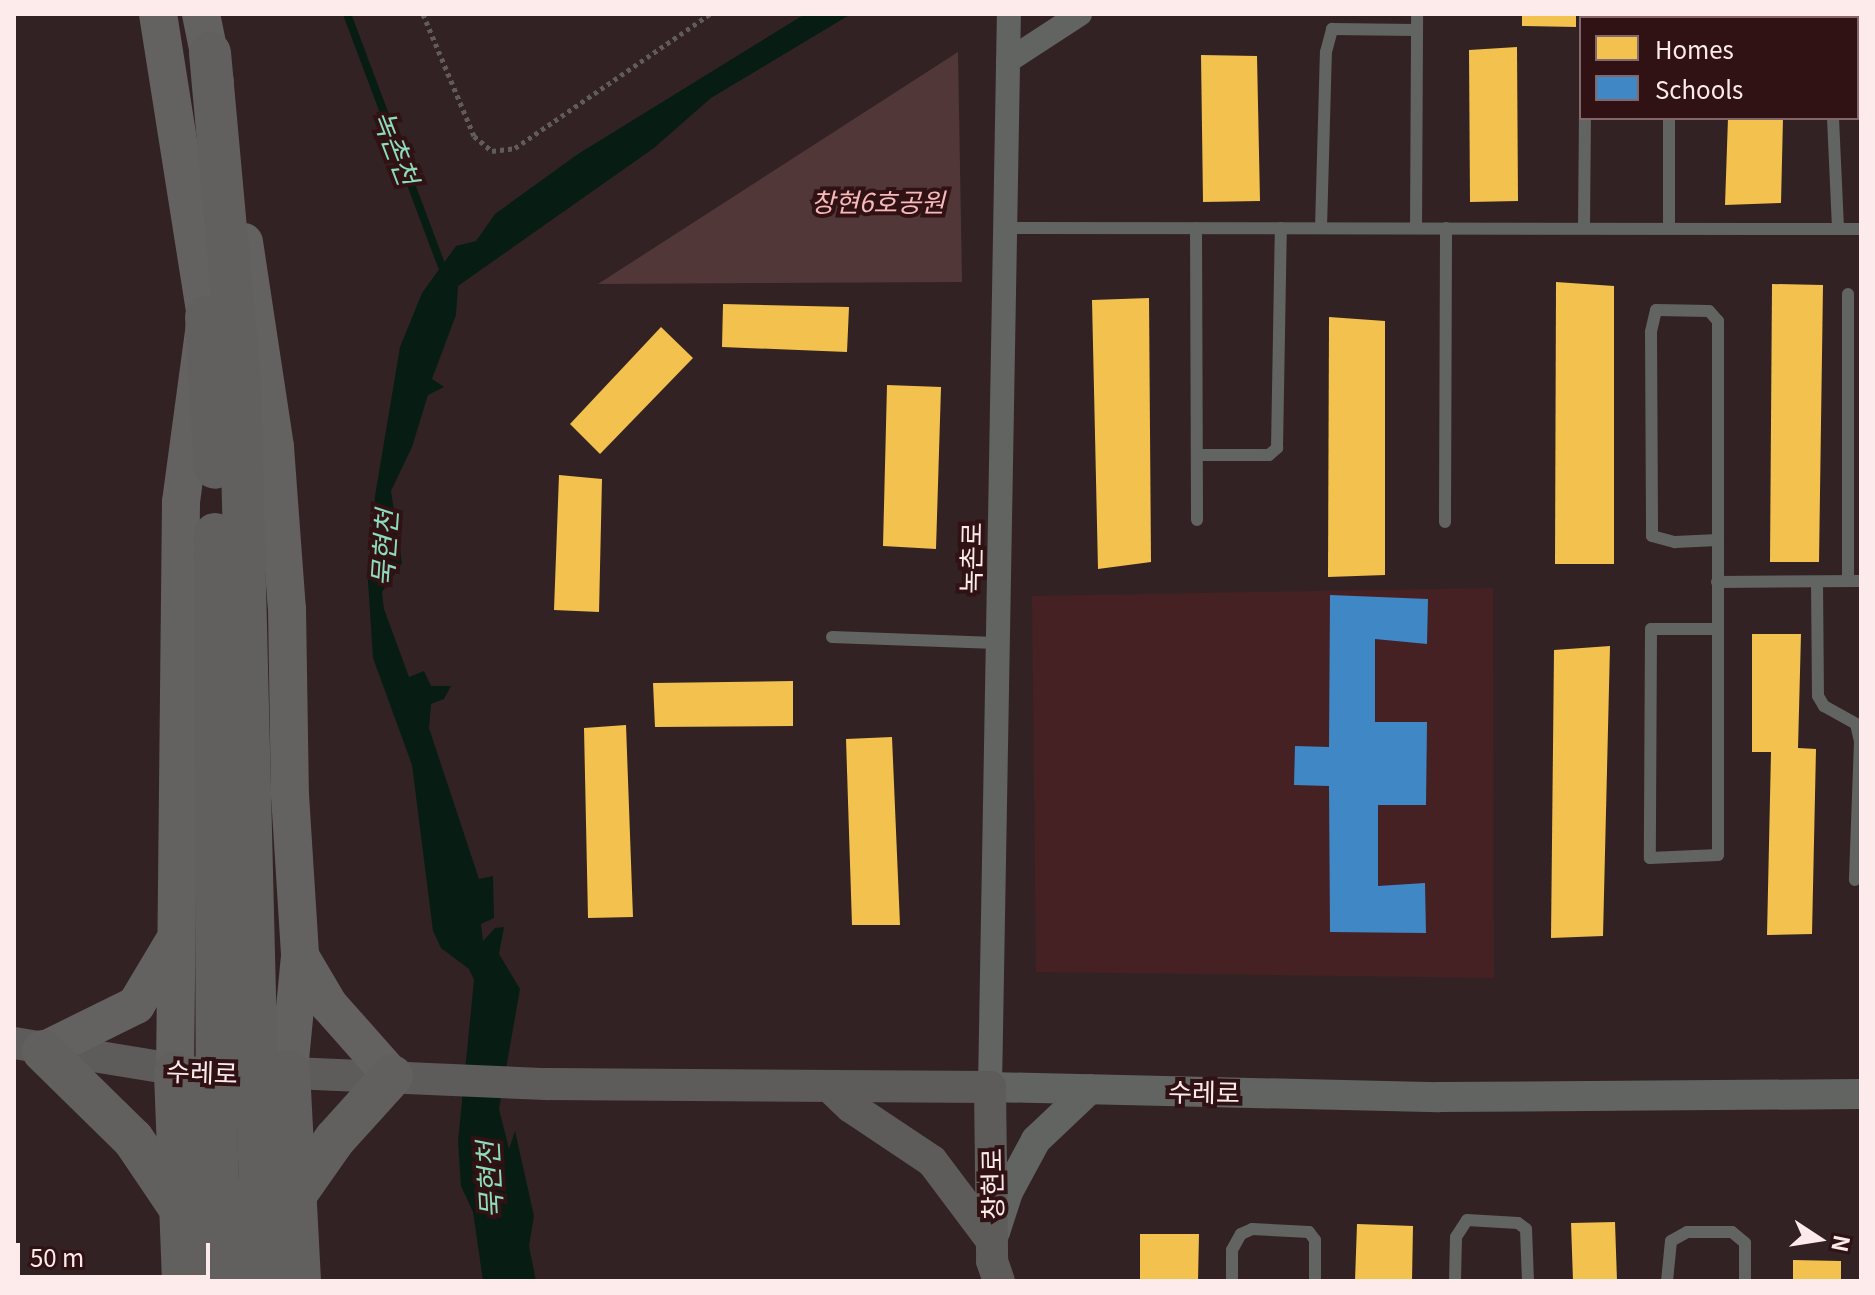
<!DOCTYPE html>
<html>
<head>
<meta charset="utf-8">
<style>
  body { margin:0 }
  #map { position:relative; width:1875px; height:1295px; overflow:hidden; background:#332223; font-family:Georgia,"Noto Sans KR",serif }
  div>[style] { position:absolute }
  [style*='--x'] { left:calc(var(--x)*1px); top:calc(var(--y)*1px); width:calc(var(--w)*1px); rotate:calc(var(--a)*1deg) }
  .built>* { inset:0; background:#452124 }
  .green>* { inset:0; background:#523738 }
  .water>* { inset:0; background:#071d14 }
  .homes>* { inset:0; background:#f2c14e }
  .schools>* { inset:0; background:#3f88c5 }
  .stream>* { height:8px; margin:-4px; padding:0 4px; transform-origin:4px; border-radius:4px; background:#071d14 }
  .path>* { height:5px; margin-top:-2.5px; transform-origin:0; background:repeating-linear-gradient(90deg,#615c5b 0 4px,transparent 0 8px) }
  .service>* { height:12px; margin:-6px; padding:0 6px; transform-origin:6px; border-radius:6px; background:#616461 }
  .minor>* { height:24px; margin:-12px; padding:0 12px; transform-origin:12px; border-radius:12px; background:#616461 }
  .tertiary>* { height:30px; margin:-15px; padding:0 15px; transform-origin:15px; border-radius:15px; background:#616461 }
  .secondary>* { height:32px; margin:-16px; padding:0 16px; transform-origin:16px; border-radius:16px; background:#5d5c5a }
  .trunk>* { height:38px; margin:-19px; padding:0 19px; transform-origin:19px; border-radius:19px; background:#636260 }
  .motorway>* { height:42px; margin:-21px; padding:0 21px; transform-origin:21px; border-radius:21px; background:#62605e }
  span { translate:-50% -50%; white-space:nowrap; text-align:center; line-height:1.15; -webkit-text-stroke:8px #301114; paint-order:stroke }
  .park-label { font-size:26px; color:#f8b9bb; font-style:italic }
  .street-label { font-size:26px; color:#fdebeb }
  .water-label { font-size:28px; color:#8ddcbb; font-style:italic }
  .frame { position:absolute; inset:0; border:16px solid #fdebeb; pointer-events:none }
  .legend { position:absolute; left:1579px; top:16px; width:280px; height:104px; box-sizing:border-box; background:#301114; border:2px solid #82686a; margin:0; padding:10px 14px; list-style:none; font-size:24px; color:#fdebeb }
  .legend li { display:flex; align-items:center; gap:16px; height:40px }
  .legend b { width:40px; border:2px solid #82686a }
  .north { position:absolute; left:1779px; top:1199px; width:80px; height:80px; -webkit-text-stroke:6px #301114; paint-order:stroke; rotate:102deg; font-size:22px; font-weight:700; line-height:32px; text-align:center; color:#fdebeb }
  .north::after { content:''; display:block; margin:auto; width:28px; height:36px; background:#fdebeb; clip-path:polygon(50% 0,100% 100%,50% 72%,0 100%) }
  .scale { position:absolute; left:16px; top:1243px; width:194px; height:36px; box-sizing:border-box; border:4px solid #fdebeb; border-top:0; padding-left:10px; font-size:24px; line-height:28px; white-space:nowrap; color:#fdebeb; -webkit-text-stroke:6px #301114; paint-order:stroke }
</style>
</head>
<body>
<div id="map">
  <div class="built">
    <i style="clip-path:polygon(1493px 588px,1494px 978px,1036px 972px,1032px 596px)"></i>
  </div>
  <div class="green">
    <i style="clip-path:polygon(958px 52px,962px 282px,598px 284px)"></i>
  </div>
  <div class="water">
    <i style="clip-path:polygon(805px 14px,851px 14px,711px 98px,654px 148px,458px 286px,456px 315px,432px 379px,444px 387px,428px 395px,412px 447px,391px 491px,402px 563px,382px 592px,384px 609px,409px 677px,424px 671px,431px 686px,451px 686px,444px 699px,431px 704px,429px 728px,479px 879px,493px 876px,494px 918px,481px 924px,483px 941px,495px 928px,504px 927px,499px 954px,520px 989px,499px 1109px,509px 1149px,515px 1131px,534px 1216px,529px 1246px,536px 1281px,483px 1281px,473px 1212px,461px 1186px,458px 1141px,474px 980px,469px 969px,441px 948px,433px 931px,412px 765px,373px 658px,368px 582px,375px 496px,400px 347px,422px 293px,456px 246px,476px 241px,495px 214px,578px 154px)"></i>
  </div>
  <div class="homes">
    <i style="clip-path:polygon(1522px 14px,1576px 14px,1576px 27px,1522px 26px)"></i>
    <i style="clip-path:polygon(1785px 14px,1836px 14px,1836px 18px,1785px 18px)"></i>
    <i style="clip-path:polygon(1517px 47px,1518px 201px,1470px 202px,1469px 50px)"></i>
    <i style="clip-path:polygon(1201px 55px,1257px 56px,1260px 201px,1203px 202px)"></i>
    <i style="clip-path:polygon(1728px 118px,1783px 118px,1781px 203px,1725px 205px)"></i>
    <i style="clip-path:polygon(1556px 282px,1614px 286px,1614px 564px,1555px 564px)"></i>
    <i style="clip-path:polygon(1772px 284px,1823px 285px,1819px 562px,1770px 562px)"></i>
    <i style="clip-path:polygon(1149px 298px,1151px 562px,1098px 569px,1092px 300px)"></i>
    <i style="clip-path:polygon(723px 304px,849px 307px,847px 352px,722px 347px)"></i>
    <i style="clip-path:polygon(1329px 317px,1385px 321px,1385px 575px,1328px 577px)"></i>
    <i style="clip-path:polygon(661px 327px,693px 358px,600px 454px,570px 424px)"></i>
    <i style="clip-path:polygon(887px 385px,941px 387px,936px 549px,883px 546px)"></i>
    <i style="clip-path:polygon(559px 475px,602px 479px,599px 612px,554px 610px)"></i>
    <i style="clip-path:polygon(1752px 634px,1801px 634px,1798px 748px,1816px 749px,1812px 934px,1767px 935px,1771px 752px,1752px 752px)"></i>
    <i style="clip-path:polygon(1610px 646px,1603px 936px,1551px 938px,1554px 650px)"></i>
    <i style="clip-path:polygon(793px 681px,793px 726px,655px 727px,653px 683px)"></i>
    <i style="clip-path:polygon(626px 725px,633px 917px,588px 918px,584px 728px)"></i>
    <i style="clip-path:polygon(892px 737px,900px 925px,852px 925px,846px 739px)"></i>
    <i style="clip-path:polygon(1615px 1222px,1617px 1281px,1573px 1281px,1571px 1223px)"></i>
    <i style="clip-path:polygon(1357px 1224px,1413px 1226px,1412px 1281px,1355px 1281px)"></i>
    <i style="clip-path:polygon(1140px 1234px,1199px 1234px,1198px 1281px,1140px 1281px)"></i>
    <i style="clip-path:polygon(1793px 1260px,1841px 1261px,1841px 1281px,1793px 1281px)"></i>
  </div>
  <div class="schools">
    <i style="clip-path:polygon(1330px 595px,1428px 599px,1427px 644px,1375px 639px,1375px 722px,1427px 722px,1426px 805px,1378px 805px,1378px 886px,1425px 883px,1426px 933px,1330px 932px,1329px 786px,1294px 785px,1295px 746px,1329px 747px)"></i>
  </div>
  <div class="stream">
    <i style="--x:347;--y:14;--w:279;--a:69.4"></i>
  </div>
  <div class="path">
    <i style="--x:423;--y:14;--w:132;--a:67.3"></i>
    <i style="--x:474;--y:136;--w:23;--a:40"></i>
    <i style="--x:492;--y:151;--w:23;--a:-7"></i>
    <i style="--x:515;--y:148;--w:237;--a:-34.5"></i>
  </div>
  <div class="service">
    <i style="--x:1586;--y:18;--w:67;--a:-3.4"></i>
    <i style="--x:1670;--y:18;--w:4;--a:-76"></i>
    <i style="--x:1856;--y:18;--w:5;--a:-53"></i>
    <i style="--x:1669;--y:118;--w:110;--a:90"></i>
    <i style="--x:1833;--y:118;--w:110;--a:87.4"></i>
    <i style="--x:1584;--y:227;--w:109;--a:-89.5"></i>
    <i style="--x:1004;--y:228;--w:857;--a:0.07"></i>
    <i style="--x:1196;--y:228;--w:292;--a:89.8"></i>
    <i style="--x:1321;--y:228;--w:176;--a:-88.4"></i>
    <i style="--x:1326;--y:52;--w:24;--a:-75"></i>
    <i style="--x:1332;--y:29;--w:84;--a:0.7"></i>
    <i style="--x:1416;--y:228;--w:214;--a:-89.7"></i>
    <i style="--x:1848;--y:294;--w:287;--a:90"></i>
    <i style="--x:1197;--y:455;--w:72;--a:0"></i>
    <i style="--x:1269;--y:455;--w:11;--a:-41"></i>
    <i style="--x:1277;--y:448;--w:220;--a:-89"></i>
    <i style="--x:1445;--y:522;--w:294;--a:-89.8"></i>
    <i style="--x:1717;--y:582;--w:144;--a:-0.4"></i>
    <i style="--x:1817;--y:582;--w:114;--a:89.5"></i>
    <i style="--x:1818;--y:696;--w:12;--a:59"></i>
    <i style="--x:1824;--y:706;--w:37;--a:29"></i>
    <i style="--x:1856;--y:724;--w:17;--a:77"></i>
    <i style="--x:1860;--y:741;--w:139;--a:92.1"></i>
    <i style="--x:1718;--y:629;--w:67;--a:180"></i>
    <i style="--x:1651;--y:629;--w:229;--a:90.3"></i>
    <i style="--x:1650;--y:858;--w:68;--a:-2.5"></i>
    <i style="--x:1718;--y:855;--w:534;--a:-90"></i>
    <i style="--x:1718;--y:321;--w:13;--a:-132"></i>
    <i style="--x:1709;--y:311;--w:53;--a:-178.9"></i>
    <i style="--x:1656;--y:310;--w:23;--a:103"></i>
    <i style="--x:1651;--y:332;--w:204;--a:89.7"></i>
    <i style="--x:1652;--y:536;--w:24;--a:15"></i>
    <i style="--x:1675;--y:542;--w:43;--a:-2.7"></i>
    <i style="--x:832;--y:637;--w:164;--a:2.1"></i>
    <i style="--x:1232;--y:1281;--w:31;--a:-90"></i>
    <i style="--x:1232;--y:1250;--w:18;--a:-61"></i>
    <i style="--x:1241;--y:1234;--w:12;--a:-24"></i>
    <i style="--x:1252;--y:1229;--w:57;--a:3"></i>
    <i style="--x:1309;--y:1232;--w:10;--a:53"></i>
    <i style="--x:1315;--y:1240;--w:41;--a:90"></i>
    <i style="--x:1455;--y:1281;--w:44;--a:-88.7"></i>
    <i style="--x:1456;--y:1237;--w:20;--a:-57"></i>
    <i style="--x:1467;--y:1220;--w:51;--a:3.4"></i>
    <i style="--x:1518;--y:1223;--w:10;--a:37"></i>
    <i style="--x:1526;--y:1229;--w:52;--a:87.8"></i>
    <i style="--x:1667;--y:1281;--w:40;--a:-84.3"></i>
    <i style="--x:1671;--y:1241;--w:18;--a:-29"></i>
    <i style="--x:1687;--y:1232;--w:45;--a:0"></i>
    <i style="--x:1732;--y:1232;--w:17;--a:40"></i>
    <i style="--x:1745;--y:1243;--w:38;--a:90"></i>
  </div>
  <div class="minor">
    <i style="--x:1008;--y:61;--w:86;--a:-33.1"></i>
    <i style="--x:990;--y:1087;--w:1073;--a:-88.99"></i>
  </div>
  <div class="tertiary">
    <i style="--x:990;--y:1087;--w:449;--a:1.3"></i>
    <i style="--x:1439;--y:1097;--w:422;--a:-0.4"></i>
    <i style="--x:995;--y:1232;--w:42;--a:-72"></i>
    <i style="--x:1008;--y:1192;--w:59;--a:-61.7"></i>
    <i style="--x:1036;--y:1140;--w:74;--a:-43.4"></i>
  </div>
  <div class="secondary">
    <i style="--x:14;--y:1043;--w:186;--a:9.3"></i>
    <i style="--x:269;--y:1072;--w:278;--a:2.5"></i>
    <i style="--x:547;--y:1084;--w:443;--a:0.4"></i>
    <i style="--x:990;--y:1087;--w:174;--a:89.3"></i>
    <i style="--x:992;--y:1261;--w:21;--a:71"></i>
    <i style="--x:829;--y:1086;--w:30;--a:44"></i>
    <i style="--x:851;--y:1107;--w:97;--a:33.7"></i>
    <i style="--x:932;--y:1161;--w:100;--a:53.1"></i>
  </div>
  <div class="trunk">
    <i style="--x:158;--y:14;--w:307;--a:81"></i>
    <i style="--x:206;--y:317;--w:187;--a:97.7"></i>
    <i style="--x:181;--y:502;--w:571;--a:90.6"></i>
    <i style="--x:201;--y:14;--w:70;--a:78.5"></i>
    <i style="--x:244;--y:242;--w:207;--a:81.4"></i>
    <i style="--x:275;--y:447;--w:162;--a:85.8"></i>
    <i style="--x:287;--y:609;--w:186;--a:89.1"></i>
    <i style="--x:290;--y:795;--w:161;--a:86.4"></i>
    <i style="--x:300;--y:956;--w:116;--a:95.5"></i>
    <i style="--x:300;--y:956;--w:57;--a:59.4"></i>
    <i style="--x:329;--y:1005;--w:95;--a:48.4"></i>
    <i style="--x:43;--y:1051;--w:104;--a:-26.3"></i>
    <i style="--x:136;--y:1005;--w:72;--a:-59.2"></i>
  </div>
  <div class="motorway">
    <i style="--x:210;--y:53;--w:329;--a:84.8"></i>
    <i style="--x:240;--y:381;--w:900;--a:88.6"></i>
    <i style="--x:206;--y:317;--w:151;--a:86.6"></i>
    <i style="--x:215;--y:534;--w:623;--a:89.82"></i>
    <i style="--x:217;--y:1157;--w:124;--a:87.7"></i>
    <i style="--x:43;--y:1051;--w:126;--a:44.4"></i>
    <i style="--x:133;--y:1139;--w:89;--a:56"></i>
    <i style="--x:289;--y:1071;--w:210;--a:87"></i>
    <i style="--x:175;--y:1073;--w:208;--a:87.8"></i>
    <i style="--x:297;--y:1193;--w:66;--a:-54.9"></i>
    <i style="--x:335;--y:1139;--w:85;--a:-47.9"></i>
  </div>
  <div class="park-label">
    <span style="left:878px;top:201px">창현6호공원</span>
  </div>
  <div class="street-label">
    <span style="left:970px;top:558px;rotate:-89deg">녹촌로</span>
    <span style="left:202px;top:1071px;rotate:2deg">수레로</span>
    <span style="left:1204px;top:1091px;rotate:1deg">수레로</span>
    <span style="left:991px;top:1184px;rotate:-91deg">창현로</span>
  </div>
  <div class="water-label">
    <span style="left:397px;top:147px;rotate:69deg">녹촌천</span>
    <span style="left:383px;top:548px;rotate:-86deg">묵현천</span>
    <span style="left:488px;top:1180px;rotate:-93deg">묵현천</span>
  </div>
  <div class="frame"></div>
  <ul class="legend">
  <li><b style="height:22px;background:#f2c14e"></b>Homes</li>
  <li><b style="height:22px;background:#3f88c5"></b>Schools</li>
  </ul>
  <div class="north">N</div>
  <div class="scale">50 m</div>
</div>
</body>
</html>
